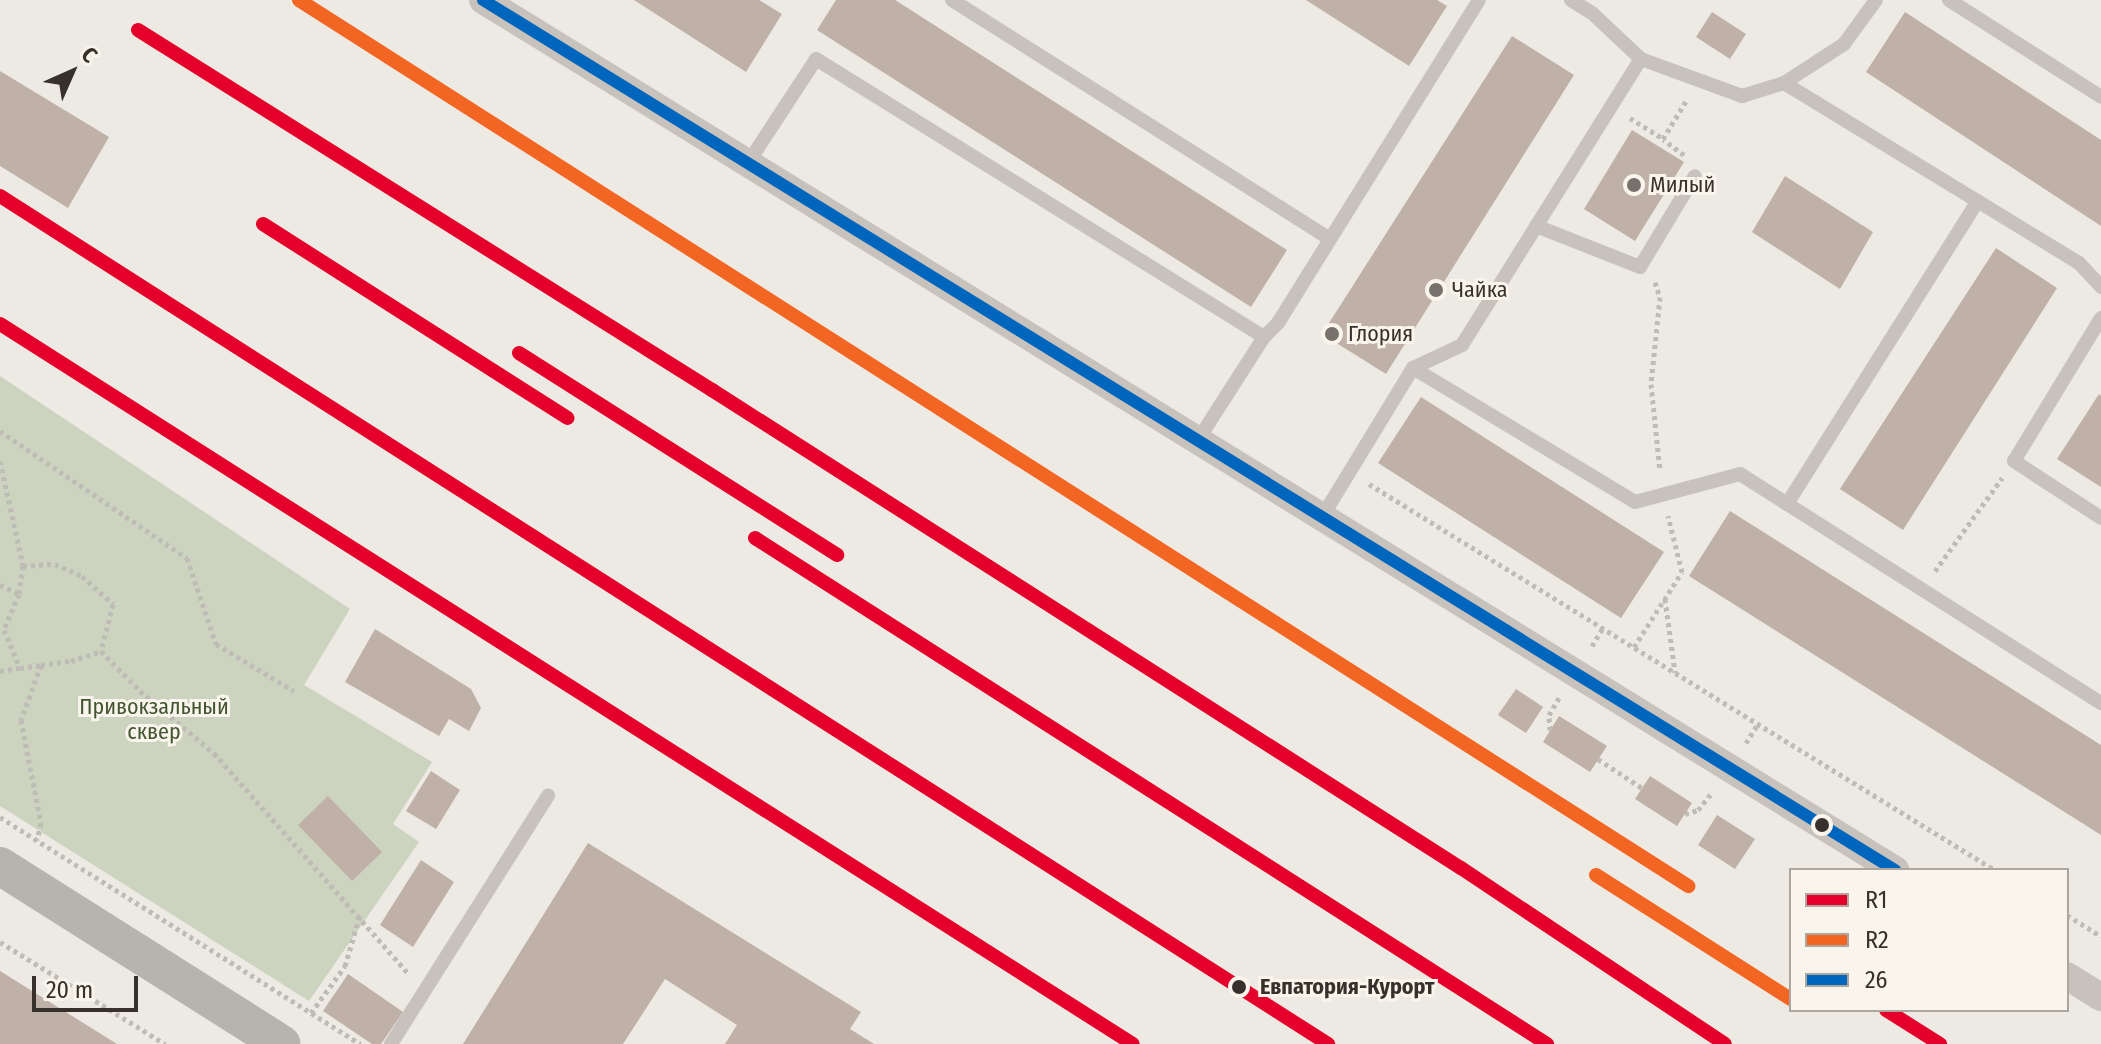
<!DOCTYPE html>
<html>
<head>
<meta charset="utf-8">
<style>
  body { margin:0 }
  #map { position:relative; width:2101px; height:1044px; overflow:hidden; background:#edeae4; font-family:"Fira Sans Condensed",sans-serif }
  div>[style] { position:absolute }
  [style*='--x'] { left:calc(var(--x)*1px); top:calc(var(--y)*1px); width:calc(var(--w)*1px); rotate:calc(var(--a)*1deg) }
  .green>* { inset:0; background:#ccd3bf }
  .building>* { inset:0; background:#bfb1a7 }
  .path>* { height:5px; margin-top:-2.5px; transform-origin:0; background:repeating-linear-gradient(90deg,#bfbbb5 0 4px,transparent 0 8px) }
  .service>* { height:14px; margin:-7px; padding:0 7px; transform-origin:7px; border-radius:7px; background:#c7c2bc }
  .minor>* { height:28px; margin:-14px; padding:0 14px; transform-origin:14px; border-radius:14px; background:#c7c2bc }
  .secondary>* { height:38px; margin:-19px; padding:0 19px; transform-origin:19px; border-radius:19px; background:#b7b3ad }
  .bus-1>* { height:12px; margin:-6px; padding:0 6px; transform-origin:6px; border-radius:6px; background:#0065bd }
  .rail-1>* { height:14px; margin:-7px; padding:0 7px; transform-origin:7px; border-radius:7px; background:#e4002b }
  .rail-2>* { height:14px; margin:-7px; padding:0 7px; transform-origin:7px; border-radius:7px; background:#f26522 }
  .dots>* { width:22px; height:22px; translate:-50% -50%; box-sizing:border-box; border:4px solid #f9f5ec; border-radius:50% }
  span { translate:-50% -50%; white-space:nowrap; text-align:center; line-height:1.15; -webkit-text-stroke:6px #f9f5ec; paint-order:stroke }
  .poi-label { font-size:22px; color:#38302b }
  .left { translate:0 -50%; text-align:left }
  .park-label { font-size:22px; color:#425430 }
  .stop-label { font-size:22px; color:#38302b; font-weight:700 }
  .legend { position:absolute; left:1789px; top:868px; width:280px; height:144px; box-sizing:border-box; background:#f9f5ec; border:2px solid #aca69f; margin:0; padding:10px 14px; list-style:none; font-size:24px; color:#38302b }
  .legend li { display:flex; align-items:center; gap:16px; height:40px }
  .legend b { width:40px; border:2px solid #aca69f }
  .north { position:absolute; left:32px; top:32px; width:80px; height:80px; -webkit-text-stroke:6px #f9f5ec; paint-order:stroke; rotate:45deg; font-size:22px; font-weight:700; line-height:32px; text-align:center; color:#38302b }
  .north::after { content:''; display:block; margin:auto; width:28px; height:36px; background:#38302b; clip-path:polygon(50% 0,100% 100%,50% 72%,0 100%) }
  .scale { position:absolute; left:32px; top:976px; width:106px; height:36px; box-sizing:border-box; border:4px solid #38302b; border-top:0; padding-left:10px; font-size:24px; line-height:28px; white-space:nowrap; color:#38302b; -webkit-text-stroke:6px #f9f5ec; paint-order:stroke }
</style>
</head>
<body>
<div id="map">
  <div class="green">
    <i style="clip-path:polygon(0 376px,350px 609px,304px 685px,432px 762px,393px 824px,419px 842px,309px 1001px,0 806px)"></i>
  </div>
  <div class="building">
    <i style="clip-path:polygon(634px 0,759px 0,782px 14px,746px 72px)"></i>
    <i style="clip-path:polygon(836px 0,895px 0,1287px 250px,1251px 307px,817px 30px)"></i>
    <i style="clip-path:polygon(1306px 0,1437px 0,1447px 6px,1409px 66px)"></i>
    <i style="clip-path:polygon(1712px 12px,1746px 34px,1730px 59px,1696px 37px)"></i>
    <i style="clip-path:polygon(1905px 12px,2101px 140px,2101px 226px,1866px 72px)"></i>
    <i style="clip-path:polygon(1512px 36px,1574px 75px,1386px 374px,1322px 334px)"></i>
    <i style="clip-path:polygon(0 71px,109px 137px,68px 208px,0 166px)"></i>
    <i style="clip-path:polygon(1632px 130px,1684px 162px,1635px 241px,1584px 209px)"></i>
    <i style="clip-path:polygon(1785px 176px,1873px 232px,1840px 289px,1752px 232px)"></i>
    <i style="clip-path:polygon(1996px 248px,2057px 288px,1903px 530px,1840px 489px)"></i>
    <i style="clip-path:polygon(2099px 394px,2101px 396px,2101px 487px,2057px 459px)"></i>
    <i style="clip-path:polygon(1421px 397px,1664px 552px,1621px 618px,1378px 463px)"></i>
    <i style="clip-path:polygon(1730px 511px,2101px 745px,2101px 835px,1689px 576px)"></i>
    <i style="clip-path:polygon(375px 629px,471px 689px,481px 708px,469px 731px,449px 719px,439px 736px,345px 682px)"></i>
    <i style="clip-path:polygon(1516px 689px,1543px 707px,1526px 733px,1498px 715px)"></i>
    <i style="clip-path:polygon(1559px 716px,1607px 746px,1590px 772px,1543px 742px)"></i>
    <i style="clip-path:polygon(431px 771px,460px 790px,436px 829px,406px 811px)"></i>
    <i style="clip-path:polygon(1650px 776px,1692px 803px,1677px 826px,1635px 799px)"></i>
    <i style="clip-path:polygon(328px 796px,382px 852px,352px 881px,298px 825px)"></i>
    <i style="clip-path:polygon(1717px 815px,1755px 839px,1735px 869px,1698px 845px)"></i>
    <i style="clip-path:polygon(588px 843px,861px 1012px,850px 1029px,874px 1044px,725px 1044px,737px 1025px,665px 979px,623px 1044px,463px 1044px)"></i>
    <i style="clip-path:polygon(421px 860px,454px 882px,413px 947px,380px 925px)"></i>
    <i style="clip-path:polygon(0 971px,117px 1044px,0 1044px)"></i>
    <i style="clip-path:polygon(348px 974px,403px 1012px,381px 1044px,372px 1044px,323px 1011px)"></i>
  </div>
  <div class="path">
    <i style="--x:1630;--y:118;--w:39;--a:32"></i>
    <i style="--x:1684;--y:155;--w:26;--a:-143"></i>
    <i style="--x:1663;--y:139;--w:44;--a:-58.8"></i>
    <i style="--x:1655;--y:282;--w:16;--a:72"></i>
    <i style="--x:1660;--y:297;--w:87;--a:95.9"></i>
    <i style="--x:1651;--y:384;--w:87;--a:84.1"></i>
    <i style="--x:0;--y:431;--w:226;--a:34.2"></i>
    <i style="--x:187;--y:558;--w:91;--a:71.4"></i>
    <i style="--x:216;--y:644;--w:91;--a:31.1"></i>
    <i style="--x:0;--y:461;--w:107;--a:77.6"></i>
    <i style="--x:23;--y:566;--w:28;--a:98"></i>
    <i style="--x:19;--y:594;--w:39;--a:113"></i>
    <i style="--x:4;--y:630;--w:41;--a:67.2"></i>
    <i style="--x:20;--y:668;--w:21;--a:-8"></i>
    <i style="--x:41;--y:665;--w:59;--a:110"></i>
    <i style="--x:21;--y:720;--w:105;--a:79"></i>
    <i style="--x:41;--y:823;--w:17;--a:103"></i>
    <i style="--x:1369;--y:484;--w:735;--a:31.66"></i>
    <i style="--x:23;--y:566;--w:32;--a:-4"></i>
    <i style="--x:55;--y:564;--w:30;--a:24"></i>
    <i style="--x:82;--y:576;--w:42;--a:42.1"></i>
    <i style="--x:113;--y:604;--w:49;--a:104.3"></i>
    <i style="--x:1935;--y:571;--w:115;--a:-54.2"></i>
    <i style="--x:0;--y:585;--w:21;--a:25"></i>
    <i style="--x:1665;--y:599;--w:74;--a:82.2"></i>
    <i style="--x:1592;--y:646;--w:21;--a:-59"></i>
    <i style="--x:1634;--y:647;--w:89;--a:-57.4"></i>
    <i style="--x:1682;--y:572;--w:58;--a:-104"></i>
    <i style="--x:41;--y:665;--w:30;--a:-8"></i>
    <i style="--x:71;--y:661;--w:32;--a:-18"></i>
    <i style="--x:101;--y:651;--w:56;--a:45.7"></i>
    <i style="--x:140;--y:691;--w:97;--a:40"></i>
    <i style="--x:214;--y:753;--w:292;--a:48.6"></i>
    <i style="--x:0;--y:671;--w:20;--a:-9"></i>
    <i style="--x:1550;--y:730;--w:15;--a:-94"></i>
    <i style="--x:1549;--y:715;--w:20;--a:-60"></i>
    <i style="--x:1746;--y:743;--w:22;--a:-58"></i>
    <i style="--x:1598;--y:759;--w:53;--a:33.4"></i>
    <i style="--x:1685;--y:814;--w:14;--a:-17"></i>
    <i style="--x:1698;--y:810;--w:21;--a:-51"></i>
    <i style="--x:0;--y:817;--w:426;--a:32.2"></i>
    <i style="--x:2067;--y:915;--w:40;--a:32"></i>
    <i style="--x:0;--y:942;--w:194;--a:31.7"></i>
    <i style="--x:311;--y:1013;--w:58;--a:-54.1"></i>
    <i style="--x:345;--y:966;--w:53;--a:-73.6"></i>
  </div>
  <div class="service">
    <i style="--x:952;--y:0;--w:447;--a:32.3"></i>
    <i style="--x:1571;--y:0;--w:25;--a:32"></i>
    <i style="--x:1592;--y:13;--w:67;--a:43.2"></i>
    <i style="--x:1641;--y:59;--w:108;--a:20.1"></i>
    <i style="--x:1742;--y:96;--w:44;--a:-17.2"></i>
    <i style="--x:1784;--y:83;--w:72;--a:-33"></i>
    <i style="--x:1844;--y:44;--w:54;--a:-54"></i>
    <i style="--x:1949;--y:0;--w:180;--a:32.5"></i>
    <i style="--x:1784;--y:83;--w:346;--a:31.4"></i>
    <i style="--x:2079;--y:263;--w:33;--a:47"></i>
    <i style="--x:748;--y:163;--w:124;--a:-56.8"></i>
    <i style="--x:816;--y:59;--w:527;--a:31.82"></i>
    <i style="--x:1264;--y:337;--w:122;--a:122.7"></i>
    <i style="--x:1536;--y:226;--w:112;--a:21.5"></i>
    <i style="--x:1640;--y:267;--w:106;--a:-58.9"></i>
    <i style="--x:2101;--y:318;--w:167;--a:121.3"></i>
    <i style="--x:2014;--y:461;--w:104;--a:33.2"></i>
    <i style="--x:1264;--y:337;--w:20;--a:-45"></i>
    <i style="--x:1278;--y:323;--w:380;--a:-58.1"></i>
    <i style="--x:1413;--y:368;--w:259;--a:31.1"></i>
    <i style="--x:1635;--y:502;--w:109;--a:-14.9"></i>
    <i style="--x:1740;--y:474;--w:428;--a:32.4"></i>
    <i style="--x:1787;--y:504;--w:358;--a:-57.8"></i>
    <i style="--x:1322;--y:517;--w:175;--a:-58.6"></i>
    <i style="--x:1413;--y:368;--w:54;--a:-25.1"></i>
    <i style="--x:1462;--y:345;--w:337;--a:-58"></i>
    <i style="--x:391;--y:1044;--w:294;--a:-57.7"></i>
  </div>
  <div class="minor">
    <i style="--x:483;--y:0;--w:1659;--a:31.64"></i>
    <i style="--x:2067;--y:976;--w:40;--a:32"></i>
  </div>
  <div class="secondary">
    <i style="--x:0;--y:866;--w:333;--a:32.3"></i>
  </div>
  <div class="bus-1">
    <i style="--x:483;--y:0;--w:1659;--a:31.64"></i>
  </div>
  <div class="rail-1">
    <i style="--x:138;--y:30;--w:678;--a:32.1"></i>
    <i style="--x:712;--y:390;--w:889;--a:32.55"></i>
    <i style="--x:1461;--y:868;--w:317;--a:33.7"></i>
    <i style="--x:0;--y:196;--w:1576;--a:32.56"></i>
    <i style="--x:263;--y:224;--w:361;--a:32.5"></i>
    <i style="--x:0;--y:324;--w:1342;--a:32.44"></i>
    <i style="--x:519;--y:353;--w:377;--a:32.4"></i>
    <i style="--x:755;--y:538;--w:940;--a:32.57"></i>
    <i style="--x:1886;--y:1010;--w:64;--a:32.2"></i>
  </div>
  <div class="rail-2">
    <i style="--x:299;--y:0;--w:1648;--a:32.53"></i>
    <i style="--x:1596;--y:875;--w:231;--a:32.5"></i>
  </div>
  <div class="dots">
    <i style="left:1634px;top:185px;background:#77716c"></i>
    <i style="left:1436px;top:290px;background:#77716c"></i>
    <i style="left:1332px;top:334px;background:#77716c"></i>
    <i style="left:1822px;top:825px;background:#38302b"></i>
    <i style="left:1239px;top:987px;background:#38302b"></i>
  </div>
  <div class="poi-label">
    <span class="left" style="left:1650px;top:185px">Милый</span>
    <span class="left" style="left:1452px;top:290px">Чайка</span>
    <span class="left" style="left:1348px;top:334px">Глория</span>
  </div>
  <div class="park-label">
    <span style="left:154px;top:719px">Привокзальный<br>сквер</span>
  </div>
  <div class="stop-label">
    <span class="left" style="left:1260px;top:987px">Евпатория-Курорт</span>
  </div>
  <ul class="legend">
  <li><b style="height:10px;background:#e4002b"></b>R1</li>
  <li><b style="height:10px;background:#f26522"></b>R2</li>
  <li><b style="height:10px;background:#0065bd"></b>26</li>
  </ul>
  <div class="north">С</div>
  <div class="scale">20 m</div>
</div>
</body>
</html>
